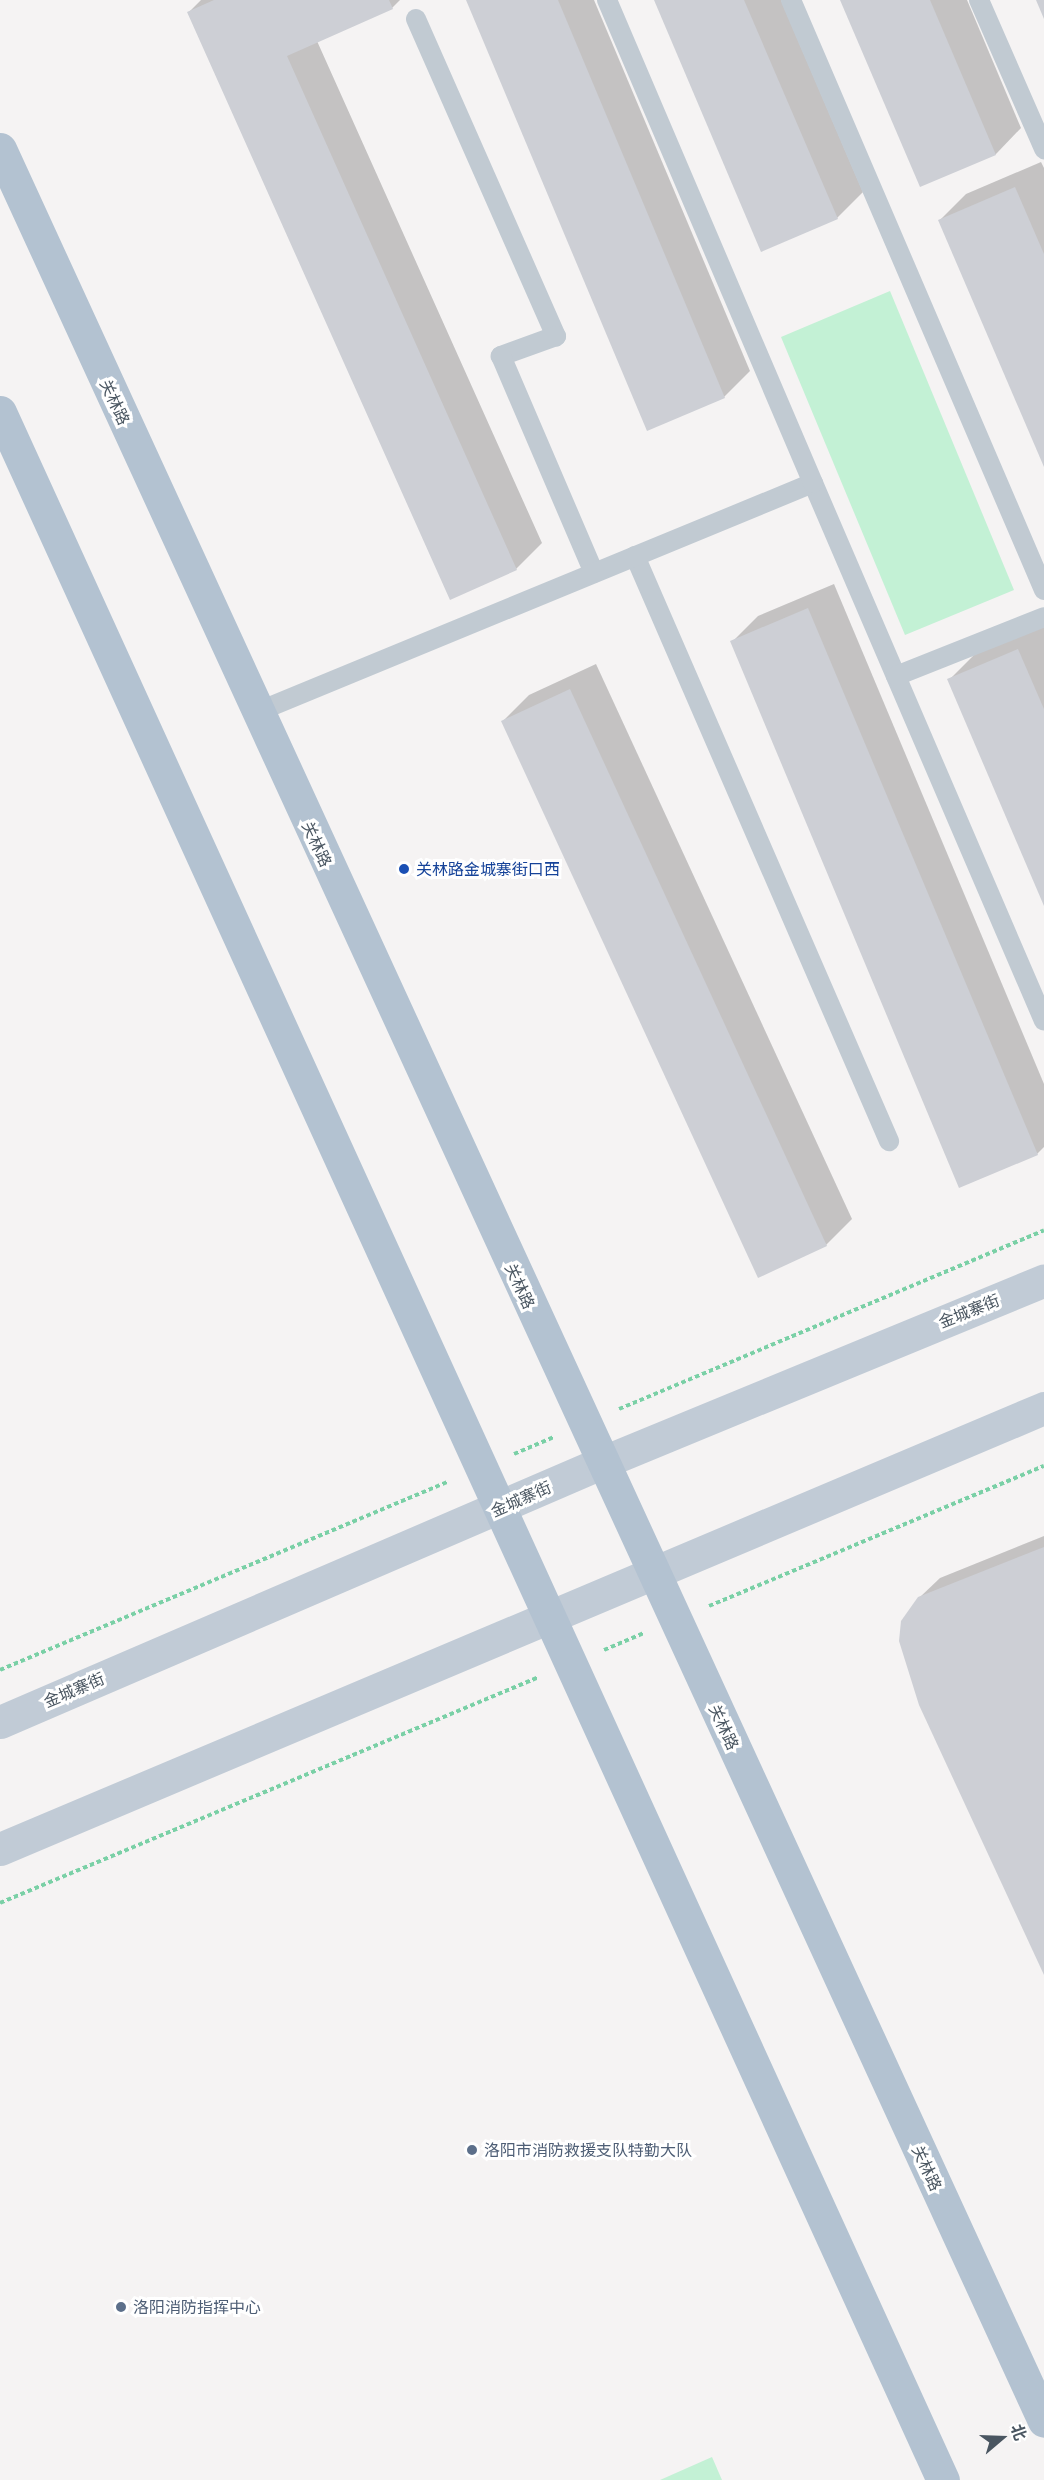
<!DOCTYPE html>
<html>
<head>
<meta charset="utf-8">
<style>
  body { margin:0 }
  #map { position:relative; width:1044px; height:2480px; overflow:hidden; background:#f5f3f3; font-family:"Noto Sans","Noto Sans SC",sans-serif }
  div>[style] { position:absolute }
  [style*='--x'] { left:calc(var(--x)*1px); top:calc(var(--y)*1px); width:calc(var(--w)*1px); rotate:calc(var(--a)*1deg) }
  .green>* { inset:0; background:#c3f1d5 }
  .shadow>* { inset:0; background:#0003 }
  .building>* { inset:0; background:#cdcfd5 }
  .path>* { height:4px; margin-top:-2px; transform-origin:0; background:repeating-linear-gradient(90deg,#7ad0a6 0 4.5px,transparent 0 7.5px) }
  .service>* { height:20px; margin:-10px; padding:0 10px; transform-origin:10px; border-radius:10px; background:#c1cad2 }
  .secondary>* { height:33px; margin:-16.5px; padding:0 16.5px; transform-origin:16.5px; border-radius:16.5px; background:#c1cbd6 }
  .primary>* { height:33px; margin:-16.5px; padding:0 16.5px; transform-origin:16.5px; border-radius:16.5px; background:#b3c2d1 }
  .dots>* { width:16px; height:16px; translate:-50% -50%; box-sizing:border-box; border:3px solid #fff; border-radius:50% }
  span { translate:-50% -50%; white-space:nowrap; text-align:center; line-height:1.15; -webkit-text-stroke:6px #fff; paint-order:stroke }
  .street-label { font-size:16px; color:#4a5661 }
  .transit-label { font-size:16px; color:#164399 }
  .left { translate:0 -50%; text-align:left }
  .service-label { font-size:16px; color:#4e5e75 }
  .north { position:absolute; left:972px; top:2408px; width:60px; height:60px; -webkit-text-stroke:4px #fff; paint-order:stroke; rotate:71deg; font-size:16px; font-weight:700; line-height:24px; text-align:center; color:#4a5661 }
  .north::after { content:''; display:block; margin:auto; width:21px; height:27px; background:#4a5661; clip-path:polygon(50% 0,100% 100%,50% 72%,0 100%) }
</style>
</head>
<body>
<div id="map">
  <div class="green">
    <i style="clip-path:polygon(890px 291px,1014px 590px,905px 635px,781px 337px)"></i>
    <i style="clip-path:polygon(712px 2457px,722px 2480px,660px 2480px)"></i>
  </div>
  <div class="shadow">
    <i style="clip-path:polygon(201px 0,400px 0,392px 8px,317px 41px,542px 543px,516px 569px,188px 13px)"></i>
    <i style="clip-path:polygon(468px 0,594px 0,750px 371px,724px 397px)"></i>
    <i style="clip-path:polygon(656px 0,781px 0,863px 192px,837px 218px)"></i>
    <i style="clip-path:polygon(841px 0,967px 0,1021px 128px,996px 154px,921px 185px)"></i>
    <i style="clip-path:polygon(1041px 162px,1044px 168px,1044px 464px,940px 220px,966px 194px)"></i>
    <i style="clip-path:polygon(834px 584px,1044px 1084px,1044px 1147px,1037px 1154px,732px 642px,758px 616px)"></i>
    <i style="clip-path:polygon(1044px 624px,1044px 902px,949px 680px,975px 654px)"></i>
    <i style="clip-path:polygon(596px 664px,852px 1219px,826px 1245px,503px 721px,529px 695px)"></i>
    <i style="clip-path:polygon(1044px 1536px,1044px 1971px,919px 1598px,940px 1578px)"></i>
  </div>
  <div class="building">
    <i style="clip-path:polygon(214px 0,389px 0,393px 9px,287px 56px,517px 570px,450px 600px,187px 12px)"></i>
    <i style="clip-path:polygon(466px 0,558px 0,725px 398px,647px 431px)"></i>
    <i style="clip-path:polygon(654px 0,744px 0,838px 219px,761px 252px)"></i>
    <i style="clip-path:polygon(840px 0,930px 0,996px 155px,920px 187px)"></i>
    <i style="clip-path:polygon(1036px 0,1044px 0,1044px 19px)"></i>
    <i style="clip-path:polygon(1015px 187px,1044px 254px,1044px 467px,938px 220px)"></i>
    <i style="clip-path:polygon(808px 608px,1038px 1155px,959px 1188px,730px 641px)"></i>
    <i style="clip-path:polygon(1018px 649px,1044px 709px,1044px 906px,947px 679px)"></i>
    <i style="clip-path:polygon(570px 689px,827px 1246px,758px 1278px,501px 721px)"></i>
    <i style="clip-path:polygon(1044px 1547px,1044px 1975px,919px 1705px,899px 1641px,901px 1621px,918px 1597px)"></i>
  </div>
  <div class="path">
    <i style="--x:619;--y:1409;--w:461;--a:-22.8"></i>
    <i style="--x:514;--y:1454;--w:43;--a:-23"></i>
    <i style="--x:709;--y:1606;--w:363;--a:-22.7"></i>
    <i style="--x:604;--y:1650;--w:43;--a:-23"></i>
    <i style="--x:0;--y:1670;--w:487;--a:-22.8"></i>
    <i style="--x:0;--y:1903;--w:584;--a:-22.75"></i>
  </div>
  <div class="service">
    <i style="--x:791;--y:0;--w:642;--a:66.79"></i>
    <i style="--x:979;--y:0;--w:163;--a:66.4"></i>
    <i style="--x:416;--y:19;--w:347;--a:66.2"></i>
    <i style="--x:556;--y:336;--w:59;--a:160"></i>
    <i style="--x:501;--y:356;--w:236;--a:66.8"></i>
    <i style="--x:813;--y:483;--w:585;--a:66.76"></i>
    <i style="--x:635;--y:556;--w:638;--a:66.53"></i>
    <i style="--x:896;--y:676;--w:159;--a:-21.7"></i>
    <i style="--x:257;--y:712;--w:601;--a:-22.39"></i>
    <i style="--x:813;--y:483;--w:525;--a:-113.1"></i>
  </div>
  <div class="secondary">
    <i style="--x:0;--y:1722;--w:654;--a:-23.31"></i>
    <i style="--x:601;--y:1463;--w:479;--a:-22.4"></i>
    <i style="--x:0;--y:1849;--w:1133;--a:-22.9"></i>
  </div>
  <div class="primary">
    <i style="--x:0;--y:149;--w:2500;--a:65.32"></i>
    <i style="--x:0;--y:412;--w:2273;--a:65.49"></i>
  </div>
  <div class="dots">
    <i style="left:404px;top:869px;background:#1a4fb4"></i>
    <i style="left:472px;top:2150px;background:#5c6f8a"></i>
    <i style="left:121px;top:2307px;background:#5c6f8a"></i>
  </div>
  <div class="street-label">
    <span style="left:115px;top:402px;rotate:65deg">关林路</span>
    <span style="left:317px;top:844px;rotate:65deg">关林路</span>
    <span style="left:520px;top:1286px;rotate:65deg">关林路</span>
    <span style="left:969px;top:1311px;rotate:-22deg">金城寨街</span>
    <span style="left:521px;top:1499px;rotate:-24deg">金城寨街</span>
    <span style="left:74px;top:1690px;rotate:-23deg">金城寨街</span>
    <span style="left:724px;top:1727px;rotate:65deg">关林路</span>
    <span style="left:927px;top:2168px;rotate:65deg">关林路</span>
  </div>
  <div class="transit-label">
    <span class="left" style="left:416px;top:869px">关林路金城寨街口西</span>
  </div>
  <div class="service-label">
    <span class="left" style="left:484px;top:2150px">洛阳市消防救援支队特勤大队</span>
    <span class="left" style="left:133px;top:2307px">洛阳消防指挥中心</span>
  </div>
  <div class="north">北</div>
</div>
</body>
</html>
